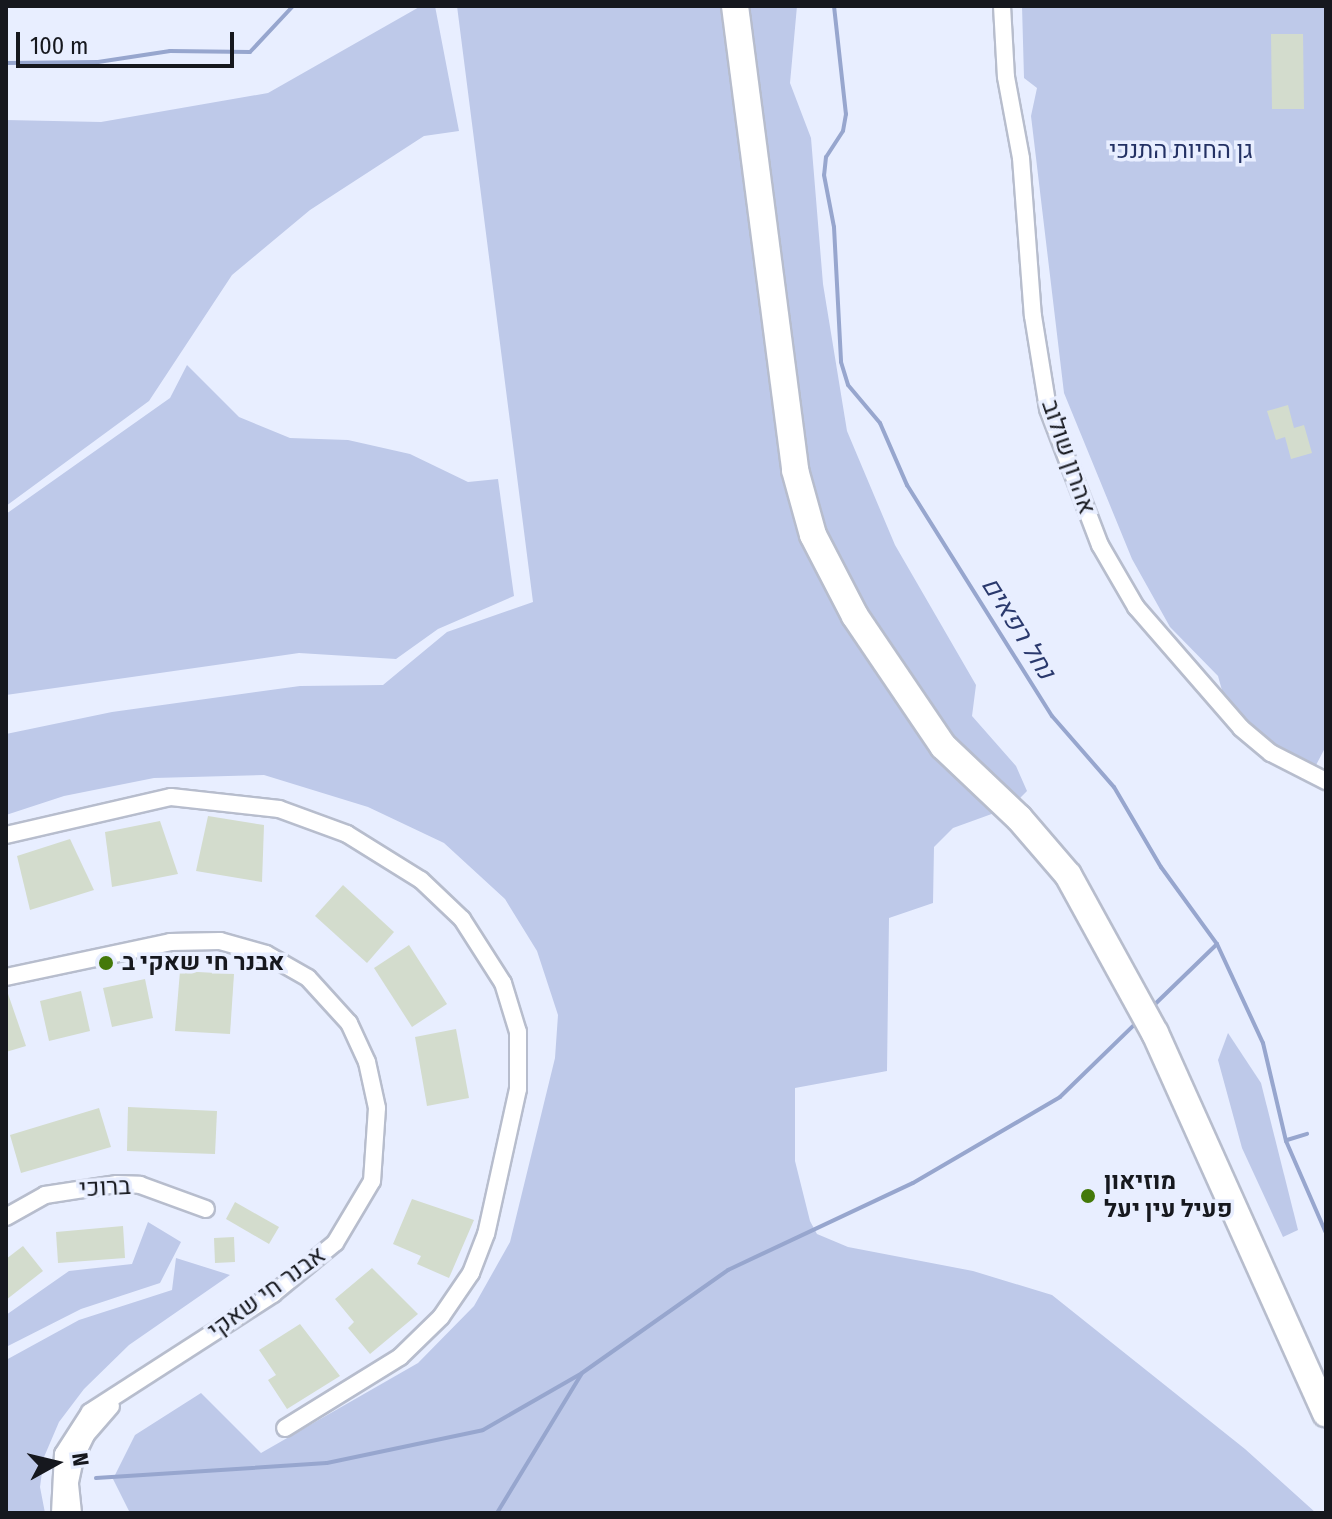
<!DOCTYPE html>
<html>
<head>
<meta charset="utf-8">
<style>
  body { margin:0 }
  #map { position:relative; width:1332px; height:1519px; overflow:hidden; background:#e8eeff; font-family:"Fira Sans Condensed",Heebo,sans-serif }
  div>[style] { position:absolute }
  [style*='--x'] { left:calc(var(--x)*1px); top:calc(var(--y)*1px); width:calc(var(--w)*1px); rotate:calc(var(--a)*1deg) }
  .green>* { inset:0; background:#bec9e9 }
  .stream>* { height:4px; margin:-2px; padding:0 2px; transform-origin:2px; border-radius:2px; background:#97a6ce }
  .building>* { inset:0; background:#d3dccd }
  .roads { filter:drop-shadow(2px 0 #b7bdcd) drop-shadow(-2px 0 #b7bdcd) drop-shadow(0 2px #b7bdcd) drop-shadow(0 -2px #b7bdcd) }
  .minor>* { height:16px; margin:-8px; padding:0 8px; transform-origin:8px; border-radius:8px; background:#fff }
  .primary>* { height:26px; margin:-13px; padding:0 13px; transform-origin:13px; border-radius:13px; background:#fff }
  .dots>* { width:22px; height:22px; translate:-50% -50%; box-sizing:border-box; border:4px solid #e8eeff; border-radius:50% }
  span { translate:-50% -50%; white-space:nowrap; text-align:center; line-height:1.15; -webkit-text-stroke:7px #e8eeff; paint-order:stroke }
  .park-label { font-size:24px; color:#233164 }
  .street-label { font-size:24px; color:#16181e }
  .poi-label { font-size:24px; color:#16181e; font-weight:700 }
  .left { translate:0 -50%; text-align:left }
  .water-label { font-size:26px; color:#2a396d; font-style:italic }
  .frame { position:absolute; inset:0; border:8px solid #16181e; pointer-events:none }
  .north { position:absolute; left:16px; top:1423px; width:80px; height:80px; -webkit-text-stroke:6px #e8eeff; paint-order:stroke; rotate:82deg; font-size:22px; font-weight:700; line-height:32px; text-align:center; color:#16181e }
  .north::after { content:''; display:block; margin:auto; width:28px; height:36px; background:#16181e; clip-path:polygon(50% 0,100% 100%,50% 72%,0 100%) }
  .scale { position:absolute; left:16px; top:32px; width:218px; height:36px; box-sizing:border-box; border:4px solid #16181e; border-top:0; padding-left:10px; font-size:24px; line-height:28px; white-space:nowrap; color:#16181e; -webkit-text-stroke:6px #e8eeff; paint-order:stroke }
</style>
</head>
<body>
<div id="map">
  <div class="green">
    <i style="clip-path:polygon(421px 6px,435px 6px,459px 131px,424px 136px,310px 210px,232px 275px,149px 401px,6px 506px,6px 120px,101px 122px,268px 93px)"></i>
    <i style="clip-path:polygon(457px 6px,797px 6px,790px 83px,811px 138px,823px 284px,847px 431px,895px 545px,976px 685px,972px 716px,1016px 766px,1027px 791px,1011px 807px,953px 828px,934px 847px,933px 903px,889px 918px,887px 1071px,795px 1088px,795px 1161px,810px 1221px,817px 1234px,848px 1247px,973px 1271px,1052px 1295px,1245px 1449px,1316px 1513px,130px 1513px,113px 1479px,135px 1435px,201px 1393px,261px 1453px,418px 1363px,474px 1306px,510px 1242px,555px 1058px,558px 1015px,537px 951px,505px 899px,444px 843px,368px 807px,264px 775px,154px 778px,64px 796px,6px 815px,6px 734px,112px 712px,300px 686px,383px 685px,447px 632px,533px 602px)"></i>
    <i style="clip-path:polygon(1022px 6px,1326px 6px,1326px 746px,1314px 769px,1278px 748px,1246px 720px,1223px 694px,1218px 676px,1170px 627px,1132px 559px,1064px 393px,1031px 116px,1037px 88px,1024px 78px)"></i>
    <i style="clip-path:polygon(187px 365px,239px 417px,290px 438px,348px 440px,410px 454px,468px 482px,498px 479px,514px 596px,438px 629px,396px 659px,299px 653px,6px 695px,6px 514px,170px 398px)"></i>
    <i style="clip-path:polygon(1228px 1033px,1261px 1083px,1298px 1230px,1283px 1237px,1242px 1148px,1218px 1060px)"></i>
    <i style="clip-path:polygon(148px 1222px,181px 1242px,160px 1283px,81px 1309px,6px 1347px,6px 1315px,69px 1271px,132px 1264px)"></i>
    <i style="clip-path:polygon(176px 1258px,230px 1275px,129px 1345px,84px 1389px,59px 1422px,44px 1457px,40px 1487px,45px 1513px,6px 1513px,6px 1360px,79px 1320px,172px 1290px)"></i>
  </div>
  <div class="stream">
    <i style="--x:834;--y:6;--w:109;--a:83.7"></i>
    <i style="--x:846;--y:114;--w:17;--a:100"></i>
    <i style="--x:843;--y:131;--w:31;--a:123"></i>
    <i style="--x:826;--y:157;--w:18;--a:96"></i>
    <i style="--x:824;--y:175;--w:53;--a:79.1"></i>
    <i style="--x:834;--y:227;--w:135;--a:87"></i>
    <i style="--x:841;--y:362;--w:24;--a:73"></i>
    <i style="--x:848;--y:385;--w:50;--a:49.9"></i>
    <i style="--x:880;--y:423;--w:68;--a:66.5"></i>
    <i style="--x:907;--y:485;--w:273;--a:57.9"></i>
    <i style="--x:1052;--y:716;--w:94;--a:48.9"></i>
    <i style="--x:1114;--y:787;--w:93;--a:59.6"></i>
    <i style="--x:1161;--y:867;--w:95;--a:54"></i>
    <i style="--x:1217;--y:944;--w:109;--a:65.1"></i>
    <i style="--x:1263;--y:1043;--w:101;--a:76.8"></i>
    <i style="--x:1286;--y:1141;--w:100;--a:66.5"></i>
    <i style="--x:6;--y:63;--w:92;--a:-0.6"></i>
    <i style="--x:98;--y:62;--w:73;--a:-8.7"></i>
    <i style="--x:170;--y:51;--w:80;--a:0.7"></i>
    <i style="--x:250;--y:52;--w:63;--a:-46.9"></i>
    <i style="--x:1151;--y:1008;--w:92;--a:-44.1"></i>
    <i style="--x:1287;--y:1140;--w:21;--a:-17"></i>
    <i style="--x:96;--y:1478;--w:231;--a:-3.7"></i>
    <i style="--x:327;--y:1463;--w:159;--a:-11.9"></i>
    <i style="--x:483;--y:1430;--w:114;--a:-29.9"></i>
    <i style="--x:582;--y:1373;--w:179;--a:-35.2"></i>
    <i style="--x:728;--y:1270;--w:204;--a:-25.2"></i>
    <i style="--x:913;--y:1183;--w:170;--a:-30.3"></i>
    <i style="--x:1060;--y:1097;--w:107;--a:-44.2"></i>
    <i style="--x:497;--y:1513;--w:162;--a:-58.7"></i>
  </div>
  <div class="building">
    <i style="clip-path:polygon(1271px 34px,1303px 34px,1304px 109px,1272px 109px)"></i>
    <i style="clip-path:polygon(1288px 405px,1294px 428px,1304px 425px,1312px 453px,1291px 459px,1285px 437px,1276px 440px,1267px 411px)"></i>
    <i style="clip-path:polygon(208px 816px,264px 825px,262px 882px,196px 871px)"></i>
    <i style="clip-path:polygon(160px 821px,178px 874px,112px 887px,105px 832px)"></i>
    <i style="clip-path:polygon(70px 839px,94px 890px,30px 910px,17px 856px)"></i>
    <i style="clip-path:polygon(343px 885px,394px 932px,367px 963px,315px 916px)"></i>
    <i style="clip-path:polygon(409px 945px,447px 1004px,412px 1027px,374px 968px)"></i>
    <i style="clip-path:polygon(180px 971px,234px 974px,230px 1034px,175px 1031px)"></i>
    <i style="clip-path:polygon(145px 979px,153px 1018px,112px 1027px,103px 988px)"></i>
    <i style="clip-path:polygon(6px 988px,26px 1046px,6px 1052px)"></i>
    <i style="clip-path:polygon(81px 991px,90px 1031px,49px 1041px,40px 1001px)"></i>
    <i style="clip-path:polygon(456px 1029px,469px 1098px,427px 1106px,415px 1037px)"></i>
    <i style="clip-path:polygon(128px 1107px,217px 1111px,215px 1154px,127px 1151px)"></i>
    <i style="clip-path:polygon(99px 1108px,111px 1147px,21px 1173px,10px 1135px)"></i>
    <i style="clip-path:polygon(412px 1199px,474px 1220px,449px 1278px,417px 1264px,421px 1256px,393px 1244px)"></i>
    <i style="clip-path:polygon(235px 1202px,279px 1227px,269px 1244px,226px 1219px)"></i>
    <i style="clip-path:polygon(123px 1226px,125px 1258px,58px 1263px,56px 1232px)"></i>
    <i style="clip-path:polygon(234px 1237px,235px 1262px,215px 1263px,214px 1238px)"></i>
    <i style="clip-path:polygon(23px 1246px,43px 1271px,6px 1300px,6px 1259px)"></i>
    <i style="clip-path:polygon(372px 1268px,418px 1314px,370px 1354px,348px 1328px,354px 1322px,335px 1299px)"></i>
    <i style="clip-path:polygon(300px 1324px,340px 1376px,287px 1409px,268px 1380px,276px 1375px,259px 1350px)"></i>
  </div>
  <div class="roads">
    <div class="minor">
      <i style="--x:1002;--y:6;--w:71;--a:86.8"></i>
      <i style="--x:1006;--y:77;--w:82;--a:79.5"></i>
      <i style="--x:1021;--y:158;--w:158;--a:85.7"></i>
      <i style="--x:1033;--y:316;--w:94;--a:80.8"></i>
      <i style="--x:1048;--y:409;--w:146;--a:69.1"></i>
      <i style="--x:1100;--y:545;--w:72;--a:59.9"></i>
      <i style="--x:1136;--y:607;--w:160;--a:49"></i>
      <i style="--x:1241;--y:728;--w:39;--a:40"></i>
      <i style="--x:1271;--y:753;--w:62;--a:27"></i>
      <i style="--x:6;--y:835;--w:169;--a:-13"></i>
      <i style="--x:171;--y:797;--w:109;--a:6.3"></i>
      <i style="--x:279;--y:809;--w:72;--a:20.2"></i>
      <i style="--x:347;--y:834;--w:87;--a:31.9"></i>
      <i style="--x:421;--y:880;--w:57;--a:43.6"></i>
      <i style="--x:462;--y:919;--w:76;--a:57.4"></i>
      <i style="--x:503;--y:983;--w:51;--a:73"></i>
      <i style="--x:518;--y:1032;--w:57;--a:90"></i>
      <i style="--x:518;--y:1089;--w:148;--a:102.4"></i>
      <i style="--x:486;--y:1234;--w:42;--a:111"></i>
      <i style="--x:471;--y:1273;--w:53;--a:124.3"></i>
      <i style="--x:441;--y:1317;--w:57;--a:135.7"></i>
      <i style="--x:400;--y:1357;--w:135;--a:148.3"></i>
      <i style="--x:6;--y:977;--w:168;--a:-12"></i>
      <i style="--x:170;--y:942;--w:50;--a:-1.1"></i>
      <i style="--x:220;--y:941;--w:48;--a:15.8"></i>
      <i style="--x:266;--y:954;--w:48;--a:29.7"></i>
      <i style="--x:308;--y:978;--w:61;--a:47.7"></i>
      <i style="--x:349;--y:1023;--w:43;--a:65.2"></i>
      <i style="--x:367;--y:1062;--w:47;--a:77.7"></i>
      <i style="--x:377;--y:1108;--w:73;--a:93.9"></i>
      <i style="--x:372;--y:1181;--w:72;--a:120.8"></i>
      <i style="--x:335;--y:1243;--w:80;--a:140.6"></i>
      <i style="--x:273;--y:1294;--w:218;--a:147.2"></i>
      <i style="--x:90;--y:1412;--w:50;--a:122.7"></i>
      <i style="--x:63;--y:1454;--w:59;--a:92.9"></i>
      <i style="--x:6;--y:1217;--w:45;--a:-29.4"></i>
      <i style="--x:45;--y:1195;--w:73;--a:-8.7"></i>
      <i style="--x:117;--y:1184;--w:23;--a:2"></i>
      <i style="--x:140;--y:1185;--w:70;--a:20"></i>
      <i style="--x:73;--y:1513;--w:31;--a:-96"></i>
      <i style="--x:70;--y:1482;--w:25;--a:-78"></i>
      <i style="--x:75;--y:1458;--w:25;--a:-64"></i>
      <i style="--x:86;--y:1435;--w:38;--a:-49"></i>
    </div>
    <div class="primary">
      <i style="--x:735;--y:6;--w:468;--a:82.6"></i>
      <i style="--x:795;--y:470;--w:67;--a:74.5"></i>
      <i style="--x:813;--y:535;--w:91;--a:62.6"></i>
      <i style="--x:855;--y:616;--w:157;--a:55.9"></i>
      <i style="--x:943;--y:746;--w:105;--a:43.5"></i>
      <i style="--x:1019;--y:818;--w:75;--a:49.3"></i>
      <i style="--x:1068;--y:875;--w:180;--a:61.2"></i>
      <i style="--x:1155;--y:1033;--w:417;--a:65.8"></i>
    </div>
  </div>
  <div class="dots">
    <i style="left:106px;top:963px;background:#447909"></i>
    <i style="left:1088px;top:1196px;background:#447909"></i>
  </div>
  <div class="park-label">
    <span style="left:1181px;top:151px">גן החיות התנכי</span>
  </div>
  <div class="street-label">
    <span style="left:1068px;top:457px;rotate:71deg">אהרון שולוב</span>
    <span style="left:105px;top:1188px;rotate:-3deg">ברוכי</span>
    <span style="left:267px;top:1293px;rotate:-36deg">אבנר חי שאקי</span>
  </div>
  <div class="poi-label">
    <span class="left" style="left:122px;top:963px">אבנר חי שאקי ב</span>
    <span class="left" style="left:1104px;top:1196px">מוזיאון<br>פעיל עין יעל</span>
  </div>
  <div class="water-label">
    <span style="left:1018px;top:628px;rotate:58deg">נחל רפאים</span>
  </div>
  <div class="frame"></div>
  <div class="north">N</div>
  <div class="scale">100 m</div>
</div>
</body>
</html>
